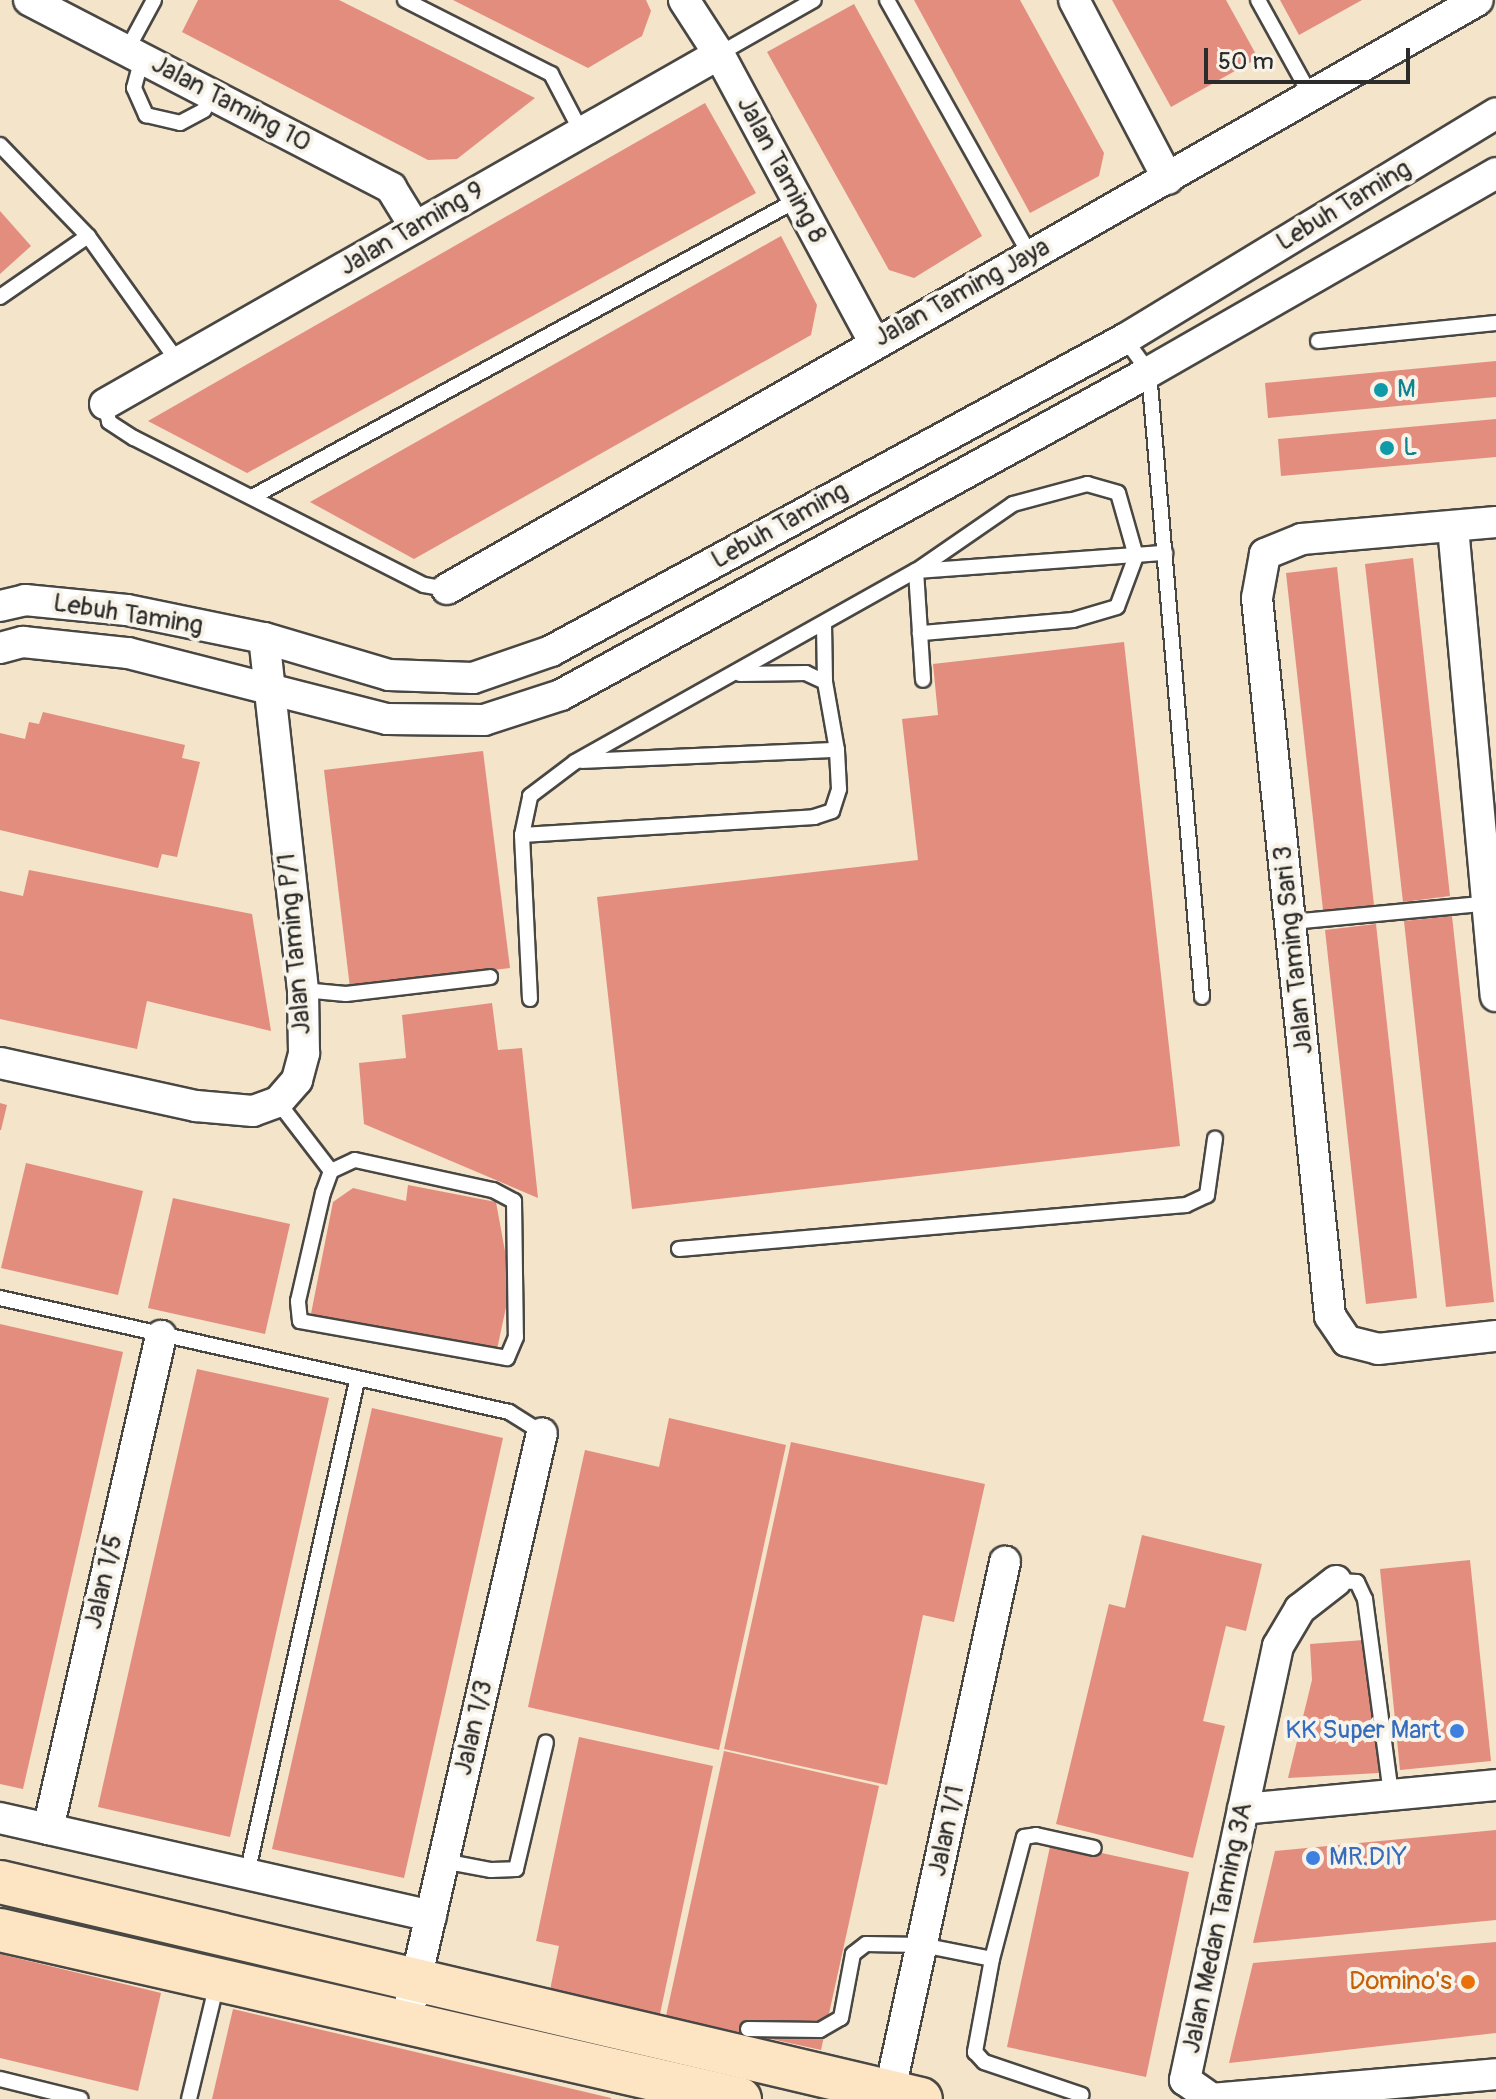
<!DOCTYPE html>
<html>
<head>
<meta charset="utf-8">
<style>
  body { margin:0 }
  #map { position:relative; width:1496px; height:2099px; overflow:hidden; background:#f3e4ca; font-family:Pangolin,sans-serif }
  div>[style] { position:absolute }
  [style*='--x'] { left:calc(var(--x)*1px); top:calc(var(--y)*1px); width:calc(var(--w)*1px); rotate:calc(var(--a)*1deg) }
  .building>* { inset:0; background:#e38d7e }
  .roads { filter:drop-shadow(2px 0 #494743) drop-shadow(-2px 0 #494743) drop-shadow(0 2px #494743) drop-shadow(0 -2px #494743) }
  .lane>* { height:14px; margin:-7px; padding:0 7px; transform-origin:7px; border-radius:7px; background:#fff }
  .street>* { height:30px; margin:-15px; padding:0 15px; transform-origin:15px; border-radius:15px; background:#fff }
  .secondary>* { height:42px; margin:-21px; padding:0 21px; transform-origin:21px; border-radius:21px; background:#fde5c4 }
  .dots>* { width:22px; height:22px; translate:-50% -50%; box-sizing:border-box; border:4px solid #f7f3e8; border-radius:50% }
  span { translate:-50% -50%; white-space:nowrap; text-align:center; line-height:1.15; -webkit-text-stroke:8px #f7f3e8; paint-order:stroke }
  .street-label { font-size:26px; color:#2b2b2b }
  .culture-label { font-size:26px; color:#0d838f }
  .left { translate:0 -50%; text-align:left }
  .shop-label { font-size:26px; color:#366cbe }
  .right { translate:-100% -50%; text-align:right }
  .food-label { font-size:26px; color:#c56008 }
  .scale { position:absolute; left:1204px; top:48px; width:206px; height:36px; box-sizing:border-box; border:4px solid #2b2b2b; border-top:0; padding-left:10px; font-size:24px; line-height:28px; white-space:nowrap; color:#2b2b2b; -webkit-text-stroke:6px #f7f3e8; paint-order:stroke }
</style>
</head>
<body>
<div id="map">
  <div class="building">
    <i style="clip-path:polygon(198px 0,339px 0,535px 98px,457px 159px,428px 160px,182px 32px)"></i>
    <i style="clip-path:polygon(453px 0,646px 0,651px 11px,642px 36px,588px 68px)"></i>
    <i style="clip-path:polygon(914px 0,1020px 0,1104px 153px,1099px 176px,1030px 213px)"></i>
    <i style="clip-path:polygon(1112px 0,1226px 0,1258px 58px,1171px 107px)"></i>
    <i style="clip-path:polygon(1280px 0,1362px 0,1299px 35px)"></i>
    <i style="clip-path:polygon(854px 4px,982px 236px,914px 278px,889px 270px,767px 52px)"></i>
    <i style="clip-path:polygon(705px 103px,756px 193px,247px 473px,148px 421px)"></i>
    <i style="clip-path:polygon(0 211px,31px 246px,0 274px)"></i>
    <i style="clip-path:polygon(781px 236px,817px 305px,811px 335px,414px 559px,310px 502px)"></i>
    <i style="clip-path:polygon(1496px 361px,1496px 397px,1268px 418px,1265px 383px)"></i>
    <i style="clip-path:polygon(1496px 419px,1496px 457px,1281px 476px,1278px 439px)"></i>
    <i style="clip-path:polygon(1413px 558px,1450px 896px,1403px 902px,1365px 564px)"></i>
    <i style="clip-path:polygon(1337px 567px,1374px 905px,1323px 910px,1286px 573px)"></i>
    <i style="clip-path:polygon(1124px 642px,1180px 1146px,632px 1209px,597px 897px,918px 860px,902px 719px,938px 715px,933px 664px)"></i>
    <i style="clip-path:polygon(43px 712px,185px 745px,182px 758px,200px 762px,177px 857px,162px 854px,158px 868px,0 830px,0 733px,25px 739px,29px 722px,39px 724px)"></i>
    <i style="clip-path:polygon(483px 751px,510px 968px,350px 988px,324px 770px)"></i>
    <i style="clip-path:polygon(29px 870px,252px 914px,271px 1031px,147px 1001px,137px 1049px,0 1019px,0 891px,23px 896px)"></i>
    <i style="clip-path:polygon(1452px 916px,1494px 1302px,1446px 1307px,1404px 921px)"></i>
    <i style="clip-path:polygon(1376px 924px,1417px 1298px,1366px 1304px,1325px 930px)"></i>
    <i style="clip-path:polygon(492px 1003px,498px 1050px,522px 1048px,538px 1198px,364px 1124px,359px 1063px,406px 1058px,402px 1015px)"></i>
    <i style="clip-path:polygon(0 1103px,7px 1105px,1px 1130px,0 1130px)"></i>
    <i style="clip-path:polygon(26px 1163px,143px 1191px,118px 1295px,1px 1268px)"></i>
    <i style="clip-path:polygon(408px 1185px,496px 1202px,511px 1284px,496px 1354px,310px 1319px,333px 1202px,353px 1188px,406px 1201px)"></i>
    <i style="clip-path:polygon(173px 1198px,290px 1224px,265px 1334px,148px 1308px)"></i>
    <i style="clip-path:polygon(0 1324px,123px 1352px,23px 1789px,0 1784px)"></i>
    <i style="clip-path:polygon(197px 1369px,329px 1398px,230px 1837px,98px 1807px)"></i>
    <i style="clip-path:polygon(372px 1408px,503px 1438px,404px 1878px,272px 1849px)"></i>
    <i style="clip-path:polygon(669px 1418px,786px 1445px,719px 1750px,528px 1707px,585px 1450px,659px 1467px)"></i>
    <i style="clip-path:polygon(791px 1442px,985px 1484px,954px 1622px,923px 1615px,887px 1785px,724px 1749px)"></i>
    <i style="clip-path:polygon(1142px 1535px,1262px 1564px,1246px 1631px,1226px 1626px,1203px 1721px,1225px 1726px,1193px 1858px,1056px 1824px,1109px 1604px,1125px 1608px)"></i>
    <i style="clip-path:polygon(1470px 1560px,1491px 1761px,1400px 1770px,1380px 1569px)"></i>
    <i style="clip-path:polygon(1364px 1640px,1379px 1773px,1288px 1778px,1312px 1680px,1310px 1644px)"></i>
    <i style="clip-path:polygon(579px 1737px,713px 1766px,660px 2014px,550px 1990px,559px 1946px,536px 1941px)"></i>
    <i style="clip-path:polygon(724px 1751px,879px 1786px,821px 2050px,666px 2016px)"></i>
    <i style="clip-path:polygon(1496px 1830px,1496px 1920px,1253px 1943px,1275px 1851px)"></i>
    <i style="clip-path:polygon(1051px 1842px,1189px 1872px,1146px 2077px,1007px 2047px)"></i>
    <i style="clip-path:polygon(1496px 1942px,1496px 2033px,1229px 2063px,1253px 1963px)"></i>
    <i style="clip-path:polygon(0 1954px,161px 1993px,138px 2091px,0 2058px)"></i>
    <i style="clip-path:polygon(233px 2009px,611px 2098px,611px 2099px,212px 2099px)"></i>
  </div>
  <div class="roads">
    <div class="lane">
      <i style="--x:405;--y:0;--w:164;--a:26.9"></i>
      <i style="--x:551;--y:74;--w:67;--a:62.3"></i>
      <i style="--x:887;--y:0;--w:292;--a:60.7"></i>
      <i style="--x:1258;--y:0;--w:110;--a:61.1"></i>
      <i style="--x:127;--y:50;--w:57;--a:-61.6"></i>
      <i style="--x:719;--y:54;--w:109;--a:-29.6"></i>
      <i style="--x:142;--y:58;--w:31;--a:105"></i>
      <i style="--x:134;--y:88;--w:30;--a:66"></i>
      <i style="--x:146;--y:115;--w:35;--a:13"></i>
      <i style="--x:180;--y:123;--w:27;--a:-28"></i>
      <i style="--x:204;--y:110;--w:17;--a:-65"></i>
      <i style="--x:0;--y:145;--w:127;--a:46"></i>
      <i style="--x:88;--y:236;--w:156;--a:54.4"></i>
      <i style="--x:0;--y:297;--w:107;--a:-34.7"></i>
      <i style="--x:1125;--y:339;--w:41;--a:54"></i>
      <i style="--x:1149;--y:372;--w:627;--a:85.15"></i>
      <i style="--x:1318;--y:341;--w:179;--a:-5.8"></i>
      <i style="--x:105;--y:404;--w:18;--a:77"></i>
      <i style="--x:109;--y:422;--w:30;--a:33"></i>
      <i style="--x:134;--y:438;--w:325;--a:26.9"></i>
      <i style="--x:424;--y:585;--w:23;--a:10"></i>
      <i style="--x:254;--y:496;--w:618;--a:-28.6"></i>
      <i style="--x:916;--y:571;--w:109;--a:86.3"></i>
      <i style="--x:917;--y:571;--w:249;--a:-4.2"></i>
      <i style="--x:824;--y:624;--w:58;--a:89"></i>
      <i style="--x:582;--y:761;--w:255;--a:-2.5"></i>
      <i style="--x:522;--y:835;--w:293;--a:-3.5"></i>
      <i style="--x:814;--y:817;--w:19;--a:-18"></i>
      <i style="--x:832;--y:811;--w:23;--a:-72"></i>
      <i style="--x:839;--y:789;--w:39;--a:-93"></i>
      <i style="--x:837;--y:750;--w:69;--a:-100"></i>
      <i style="--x:825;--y:682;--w:21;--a:-155"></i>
      <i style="--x:806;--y:673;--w:66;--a:179.1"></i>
      <i style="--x:1291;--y:922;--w:202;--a:-5.4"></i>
      <i style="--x:303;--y:990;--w:43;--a:5.3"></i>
      <i style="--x:346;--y:994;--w:145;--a:-6.7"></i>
      <i style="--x:530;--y:999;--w:164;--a:-92.8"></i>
      <i style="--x:522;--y:835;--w:40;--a:-78"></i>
      <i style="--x:530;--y:796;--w:56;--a:-37.1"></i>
      <i style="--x:575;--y:762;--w:391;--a:-29.3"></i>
      <i style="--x:916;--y:571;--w:118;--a:-34.6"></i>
      <i style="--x:1013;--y:504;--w:77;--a:-15.1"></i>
      <i style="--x:1087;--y:484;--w:32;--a:16"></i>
      <i style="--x:1118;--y:493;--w:66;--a:74.1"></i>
      <i style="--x:1136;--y:556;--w:54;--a:110.4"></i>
      <i style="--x:1117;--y:607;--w:46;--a:163.5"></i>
      <i style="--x:1073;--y:620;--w:154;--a:175.1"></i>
      <i style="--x:278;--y:1102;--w:87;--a:52.5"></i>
      <i style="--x:355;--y:1160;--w:141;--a:12.3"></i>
      <i style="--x:493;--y:1190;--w:24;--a:28"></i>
      <i style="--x:514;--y:1201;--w:136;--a:89.2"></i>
      <i style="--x:516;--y:1337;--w:23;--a:113"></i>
      <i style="--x:507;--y:1358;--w:210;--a:-169.9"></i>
      <i style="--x:300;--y:1321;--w:20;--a:-96"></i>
      <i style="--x:298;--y:1301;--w:111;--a:-77"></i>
      <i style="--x:323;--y:1193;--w:23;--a:-70"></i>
      <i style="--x:331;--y:1171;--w:26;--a:-25"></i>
      <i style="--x:679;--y:1249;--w:509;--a:-4.96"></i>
      <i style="--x:1186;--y:1205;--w:23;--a:-25"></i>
      <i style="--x:1207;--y:1195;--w:57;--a:-81.9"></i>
      <i style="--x:0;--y:1298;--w:522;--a:12.62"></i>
      <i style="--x:509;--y:1412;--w:39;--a:32"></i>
      <i style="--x:1336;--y:1581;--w:21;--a:3"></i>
      <i style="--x:1357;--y:1582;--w:19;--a:65"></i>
      <i style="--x:1365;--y:1599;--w:198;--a:82.4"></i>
      <i style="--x:443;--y:1861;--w:49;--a:10.6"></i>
      <i style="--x:491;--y:1870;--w:25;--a:-2"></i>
      <i style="--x:516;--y:1869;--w:130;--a:-76.7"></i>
      <i style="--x:247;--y:1874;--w:505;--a:-77.42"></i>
      <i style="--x:992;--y:1959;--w:95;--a:100.4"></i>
      <i style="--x:975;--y:2052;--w:13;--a:48"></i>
      <i style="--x:984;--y:2062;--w:103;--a:18.6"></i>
      <i style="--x:748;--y:2029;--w:72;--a:0.8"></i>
      <i style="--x:820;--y:2030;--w:24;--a:-30"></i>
      <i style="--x:841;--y:2018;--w:65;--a:-79.4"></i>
      <i style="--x:853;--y:1954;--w:16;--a:-38"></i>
      <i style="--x:866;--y:1944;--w:56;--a:1"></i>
      <i style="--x:922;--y:1945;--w:71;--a:11.3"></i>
      <i style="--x:992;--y:1959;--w:126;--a:-75.3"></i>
      <i style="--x:1024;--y:1837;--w:12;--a:-9"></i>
      <i style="--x:1036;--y:1835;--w:59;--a:12.6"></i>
      <i style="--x:0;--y:2079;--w:83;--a:13.9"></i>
      <i style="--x:189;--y:2099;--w:119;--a:-76.4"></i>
    </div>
    <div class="street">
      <i style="--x:29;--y:0;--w:408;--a:27.4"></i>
      <i style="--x:391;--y:188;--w:46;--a:58.4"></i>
      <i style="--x:684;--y:0;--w:64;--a:57.1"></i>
      <i style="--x:719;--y:54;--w:327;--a:61.7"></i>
      <i style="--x:1074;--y:0;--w:202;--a:62.3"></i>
      <i style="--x:105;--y:404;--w:707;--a:-29.68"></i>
      <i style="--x:1496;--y:522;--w:195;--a:175"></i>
      <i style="--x:1302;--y:539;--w:40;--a:158"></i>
      <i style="--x:1265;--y:554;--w:45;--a:100.3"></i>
      <i style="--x:1257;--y:598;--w:722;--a:84.19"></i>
      <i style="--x:1330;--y:1316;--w:30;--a:56"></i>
      <i style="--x:1347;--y:1341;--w:32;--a:14"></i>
      <i style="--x:1378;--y:1349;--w:119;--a:-6.3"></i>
      <i style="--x:1453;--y:527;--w:471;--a:84.8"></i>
      <i style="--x:447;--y:589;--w:1187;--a:-29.74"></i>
      <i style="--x:0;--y:606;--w:26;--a:-13"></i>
      <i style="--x:25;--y:600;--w:102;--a:5.6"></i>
      <i style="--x:127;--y:610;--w:140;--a:11.6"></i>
      <i style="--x:264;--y:638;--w:130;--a:16.5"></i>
      <i style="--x:389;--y:675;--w:84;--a:2"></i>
      <i style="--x:473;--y:678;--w:83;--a:-19.1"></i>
      <i style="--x:551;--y:651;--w:653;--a:-28.53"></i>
      <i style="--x:1125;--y:339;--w:434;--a:-31.3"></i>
      <i style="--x:0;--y:648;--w:24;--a:-15"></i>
      <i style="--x:23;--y:642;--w:106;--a:6"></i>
      <i style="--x:128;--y:653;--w:267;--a:14.3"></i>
      <i style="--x:387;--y:719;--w:97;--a:0.6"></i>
      <i style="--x:484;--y:720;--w:81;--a:-18"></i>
      <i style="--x:561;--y:695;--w:671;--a:-28.78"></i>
      <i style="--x:1149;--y:372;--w:400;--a:-29.8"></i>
      <i style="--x:0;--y:1063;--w:201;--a:12.4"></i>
      <i style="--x:196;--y:1106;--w:57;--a:5"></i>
      <i style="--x:253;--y:1111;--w:27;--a:-20"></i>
      <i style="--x:278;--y:1102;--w:29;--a:-49"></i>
      <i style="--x:297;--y:1080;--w:28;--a:-75"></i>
      <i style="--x:304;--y:1053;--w:63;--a:-90.9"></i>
      <i style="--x:303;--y:990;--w:354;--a:-96.3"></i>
      <i style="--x:1336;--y:1581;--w:46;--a:142.1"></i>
      <i style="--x:1300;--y:1609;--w:43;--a:120.7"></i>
      <i style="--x:1278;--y:1646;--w:444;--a:102.1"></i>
      <i style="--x:1185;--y:2080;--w:33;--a:35"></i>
      <i style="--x:1212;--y:2099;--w:285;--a:-5"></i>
      <i style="--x:1243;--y:1809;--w:254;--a:-5.4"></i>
      <i style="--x:0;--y:1818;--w:442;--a:12.8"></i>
      <i style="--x:48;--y:1829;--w:506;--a:-77.09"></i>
      <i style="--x:406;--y:2023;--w:605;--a:-77.02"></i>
      <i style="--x:888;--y:2099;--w:550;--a:-77.71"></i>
    </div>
    <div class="secondary">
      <i style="--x:0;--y:1882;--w:946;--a:13.26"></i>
      <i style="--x:0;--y:1930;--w:759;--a:12.86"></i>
    </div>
  </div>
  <div class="dots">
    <i style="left:1381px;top:390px;background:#0f9aa8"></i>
    <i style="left:1387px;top:448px;background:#0f9aa8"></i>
    <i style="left:1457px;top:1731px;background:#3f7fe0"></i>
    <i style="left:1313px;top:1858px;background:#3f7fe0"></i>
    <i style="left:1468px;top:1982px;background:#e8710a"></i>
  </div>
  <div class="street-label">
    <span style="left:231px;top:104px;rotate:28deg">Jalan Taming 10</span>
    <span style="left:781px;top:170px;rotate:62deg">Jalan Taming 8</span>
    <span style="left:1344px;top:206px;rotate:-31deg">Lebuh Taming</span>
    <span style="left:412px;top:229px;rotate:-30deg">Jalan Taming 9</span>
    <span style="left:962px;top:293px;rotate:-29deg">Jalan Taming Jaya</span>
    <span style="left:780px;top:526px;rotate:-29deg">Lebuh Taming</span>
    <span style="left:128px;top:615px;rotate:9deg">Lebuh Taming</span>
    <span style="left:295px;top:944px;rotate:-95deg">Jalan Taming P/1</span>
    <span style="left:1294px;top:950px;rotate:-96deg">Jalan Taming Sari 3</span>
    <span style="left:104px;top:1582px;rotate:-77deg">Jalan 1/5</span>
    <span style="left:474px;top:1728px;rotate:-77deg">Jalan 1/3</span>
    <span style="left:947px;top:1831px;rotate:-78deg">Jalan 1/1</span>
    <span style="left:1218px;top:1928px;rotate:-78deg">Jalan Medan Taming 3A</span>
  </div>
  <div class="culture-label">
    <span class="left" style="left:1397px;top:390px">M</span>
    <span class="left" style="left:1403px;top:448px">L</span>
  </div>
  <div class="shop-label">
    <span class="right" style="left:1441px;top:1731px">KK Super Mart</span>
    <span class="left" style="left:1329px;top:1858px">MR.DIY</span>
  </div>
  <div class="food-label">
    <span class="right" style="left:1452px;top:1982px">Domino's</span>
  </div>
  <div class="scale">50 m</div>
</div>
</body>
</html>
